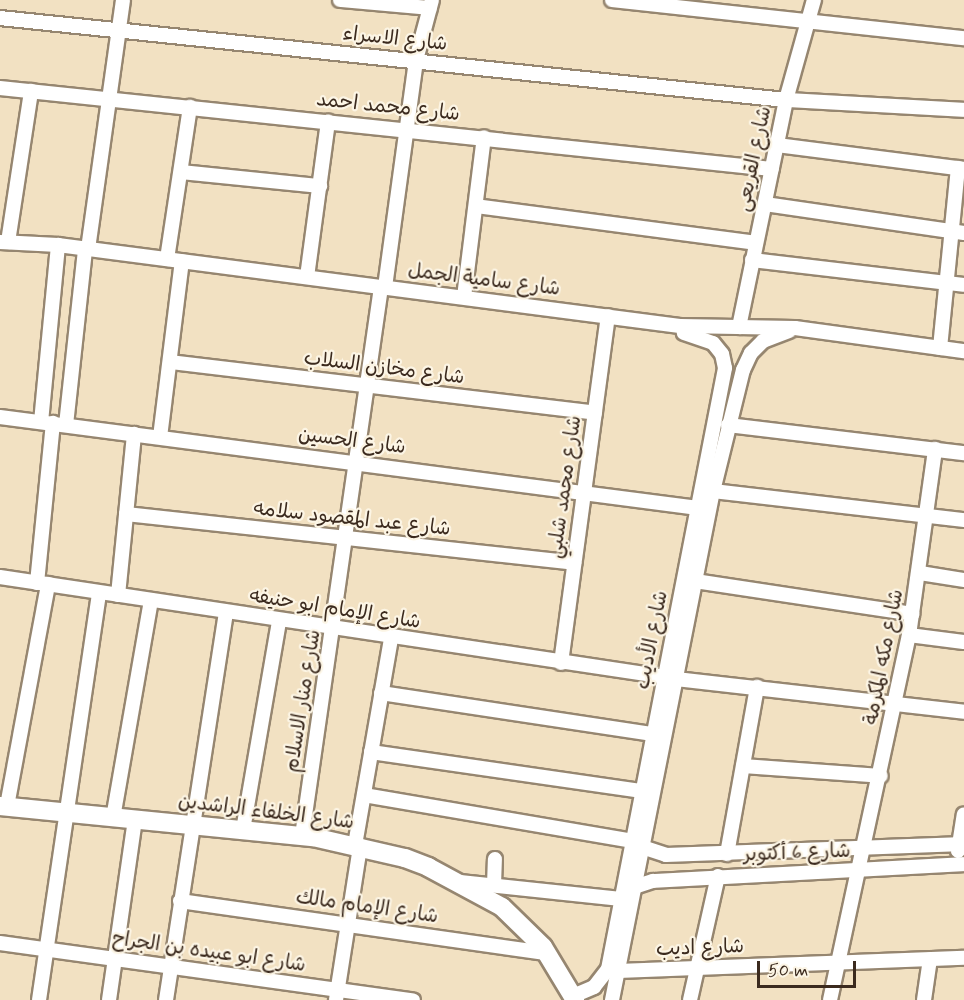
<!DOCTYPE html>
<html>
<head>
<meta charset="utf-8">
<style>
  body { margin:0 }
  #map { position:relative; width:964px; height:1000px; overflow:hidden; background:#f2e1c2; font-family:Mynerve,"Playpen Sans Arabic",sans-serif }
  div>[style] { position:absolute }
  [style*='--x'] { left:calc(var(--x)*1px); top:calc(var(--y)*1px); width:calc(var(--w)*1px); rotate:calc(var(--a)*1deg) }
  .roads { filter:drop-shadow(2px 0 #968670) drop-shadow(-2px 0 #968670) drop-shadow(0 2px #968670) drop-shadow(0 -2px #968670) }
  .minor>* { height:14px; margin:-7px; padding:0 7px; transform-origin:7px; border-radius:7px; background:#fff }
  .major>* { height:18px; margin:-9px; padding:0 9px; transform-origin:9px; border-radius:9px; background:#fff }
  span { translate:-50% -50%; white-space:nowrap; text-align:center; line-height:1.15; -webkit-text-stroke:4.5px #fcf5e5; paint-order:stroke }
  .street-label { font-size:20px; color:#3b2a1e }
  .scale { position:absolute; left:757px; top:961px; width:99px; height:27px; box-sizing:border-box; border:3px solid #3b2a1e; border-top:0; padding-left:8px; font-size:18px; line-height:21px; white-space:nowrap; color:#3b2a1e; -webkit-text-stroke:4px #fcf5e5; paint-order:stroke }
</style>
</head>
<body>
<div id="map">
  <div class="roads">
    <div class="minor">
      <i style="--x:340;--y:0;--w:90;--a:5.1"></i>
      <i style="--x:612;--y:0;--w:354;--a:6.2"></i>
      <i style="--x:0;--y:18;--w:790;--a:5.96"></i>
      <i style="--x:786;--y:100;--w:178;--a:3.2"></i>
      <i style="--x:0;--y:88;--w:776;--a:5.99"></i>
      <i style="--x:777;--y:145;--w:189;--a:7.3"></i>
      <i style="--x:181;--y:172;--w:140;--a:5.8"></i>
      <i style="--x:765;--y:204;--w:201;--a:8.3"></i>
      <i style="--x:476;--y:206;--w:282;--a:7.5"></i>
      <i style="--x:0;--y:242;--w:58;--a:3"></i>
      <i style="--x:58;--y:245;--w:627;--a:7.42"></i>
      <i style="--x:680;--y:326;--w:115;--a:1"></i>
      <i style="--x:795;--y:328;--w:171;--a:7.8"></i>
      <i style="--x:8;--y:242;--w:153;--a:-81.3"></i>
      <i style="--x:88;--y:249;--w:251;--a:-82"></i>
      <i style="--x:167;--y:259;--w:154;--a:-81.4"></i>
      <i style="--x:752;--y:260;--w:213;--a:6.7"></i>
      <i style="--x:307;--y:277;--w:157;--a:-82.3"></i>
      <i style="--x:385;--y:287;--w:229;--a:-82.2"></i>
      <i style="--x:416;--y:60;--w:62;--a:-75.1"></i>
      <i style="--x:464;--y:297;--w:161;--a:-82.9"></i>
      <i style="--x:739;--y:327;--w:232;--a:-78.3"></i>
      <i style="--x:786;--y:100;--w:104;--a:-74.4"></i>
      <i style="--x:940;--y:348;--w:181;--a:-84.3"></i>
      <i style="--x:170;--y:362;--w:428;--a:6.8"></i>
      <i style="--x:0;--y:417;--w:704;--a:7.43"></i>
      <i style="--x:41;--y:422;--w:178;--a:-84.5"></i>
      <i style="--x:66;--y:425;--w:177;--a:-83.8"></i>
      <i style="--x:728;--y:425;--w:238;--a:6.8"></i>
      <i style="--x:160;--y:437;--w:177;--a:-82.9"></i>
      <i style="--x:713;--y:491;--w:253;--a:6.6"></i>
      <i style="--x:126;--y:514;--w:451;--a:6.2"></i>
      <i style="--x:920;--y:573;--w:45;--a:9"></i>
      <i style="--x:0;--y:577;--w:672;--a:8.55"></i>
      <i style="--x:695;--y:581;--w:220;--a:8.6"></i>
      <i style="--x:37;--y:583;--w:161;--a:-84.3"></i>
      <i style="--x:118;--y:595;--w:162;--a:-84.3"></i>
      <i style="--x:909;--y:635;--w:55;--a:7.3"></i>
      <i style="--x:561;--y:663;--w:350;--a:-82.3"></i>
      <i style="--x:676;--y:679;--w:290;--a:6.5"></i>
      <i style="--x:381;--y:693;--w:275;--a:8.6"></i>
      <i style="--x:371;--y:752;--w:274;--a:8.2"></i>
      <i style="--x:743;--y:766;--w:138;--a:4.1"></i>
      <i style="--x:364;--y:795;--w:273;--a:9.7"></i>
      <i style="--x:7;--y:806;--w:226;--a:-79.5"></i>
      <i style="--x:113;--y:818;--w:221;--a:-80.1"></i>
      <i style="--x:243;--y:830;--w:212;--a:-80.2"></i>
      <i style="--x:302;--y:836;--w:555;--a:-81.81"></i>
      <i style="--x:355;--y:845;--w:210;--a:-80.1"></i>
      <i style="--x:642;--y:847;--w:25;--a:18"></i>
      <i style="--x:666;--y:855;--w:298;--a:-2.1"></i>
      <i style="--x:958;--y:851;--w:37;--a:-81"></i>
      <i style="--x:727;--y:854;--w:170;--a:-79.8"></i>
      <i style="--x:460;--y:882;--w:162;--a:6"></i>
      <i style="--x:494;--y:885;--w:26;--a:-88"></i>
      <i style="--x:634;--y:887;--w:20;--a:-18"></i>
      <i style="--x:653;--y:881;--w:311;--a:-3.1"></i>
      <i style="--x:180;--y:901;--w:371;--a:8.1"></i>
      <i style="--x:0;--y:943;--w:417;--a:7.9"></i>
      <i style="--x:618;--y:971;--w:346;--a:-2.2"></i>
      <i style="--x:573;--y:996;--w:23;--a:-23"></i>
      <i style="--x:594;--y:987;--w:23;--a:-52"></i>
      <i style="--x:608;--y:969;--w:612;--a:-78.98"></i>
      <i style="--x:725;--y:368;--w:14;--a:-102"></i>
      <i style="--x:722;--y:354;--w:14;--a:-129"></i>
      <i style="--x:713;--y:343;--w:31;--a:-161"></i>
      <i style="--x:39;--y:1000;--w:412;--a:-81.6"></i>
      <i style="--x:109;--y:1000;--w:182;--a:-81.8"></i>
      <i style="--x:166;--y:1000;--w:393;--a:-81.2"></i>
      <i style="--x:336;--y:1000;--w:156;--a:-81.1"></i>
      <i style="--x:612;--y:1000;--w:519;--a:-78.78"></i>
      <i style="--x:713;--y:491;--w:125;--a:-76.1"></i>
      <i style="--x:743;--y:370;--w:19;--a:-65"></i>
      <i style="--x:751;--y:353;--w:17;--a:-45"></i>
      <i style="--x:763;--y:341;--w:28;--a:-21"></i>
      <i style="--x:690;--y:1000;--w:127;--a:-77.3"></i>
      <i style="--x:830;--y:1000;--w:373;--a:-77.8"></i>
      <i style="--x:909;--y:635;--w:188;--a:-82"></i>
      <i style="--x:924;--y:1000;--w:41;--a:-81.7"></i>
    </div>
    <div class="major">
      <i style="--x:0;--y:806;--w:315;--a:5.7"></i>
      <i style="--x:313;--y:837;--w:94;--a:12.9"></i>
      <i style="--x:405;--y:858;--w:25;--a:21"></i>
      <i style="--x:428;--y:867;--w:84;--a:28.4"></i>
      <i style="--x:502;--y:907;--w:57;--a:44.3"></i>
      <i style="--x:543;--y:947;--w:62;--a:58.9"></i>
    </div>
  </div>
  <div class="street-label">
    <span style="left:395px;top:39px;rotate:6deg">شارع الاسراء</span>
    <span style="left:388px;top:107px;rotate:6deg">شارع محمد احمد</span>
    <span style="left:754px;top:159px;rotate:-78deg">شارع القريعى</span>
    <span style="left:484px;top:280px;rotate:7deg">شارع سامية الجمل</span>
    <span style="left:384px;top:368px;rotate:7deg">شارع مخازن السلاب</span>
    <span style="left:352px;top:441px;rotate:7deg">شارع الحسين</span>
    <span style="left:565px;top:487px;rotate:-82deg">شارع محمد شلبي</span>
    <span style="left:352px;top:519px;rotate:6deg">شارع عبد المقصود سلامه</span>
    <span style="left:335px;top:609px;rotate:9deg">شارع الإمام ابو حنيفه</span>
    <span style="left:652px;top:640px;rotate:-79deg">شارع الأديب</span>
    <span style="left:884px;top:657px;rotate:-79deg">شارع مكه المكرمة</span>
    <span style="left:303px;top:701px;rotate:-81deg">شارع منار الاسلام</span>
    <span style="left:266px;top:812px;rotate:7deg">شارع الخلفاء الراشدين</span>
    <span style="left:797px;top:853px;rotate:-2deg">شارع 6 أكتوبر</span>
    <span style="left:367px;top:907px;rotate:8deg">شارع الإمام مالك</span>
    <span style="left:700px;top:948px;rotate:-2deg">شارع اديب</span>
    <span style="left:209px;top:952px;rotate:8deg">شارع ابو عبيده بن الجراح</span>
  </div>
  <div class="scale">50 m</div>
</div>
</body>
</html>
